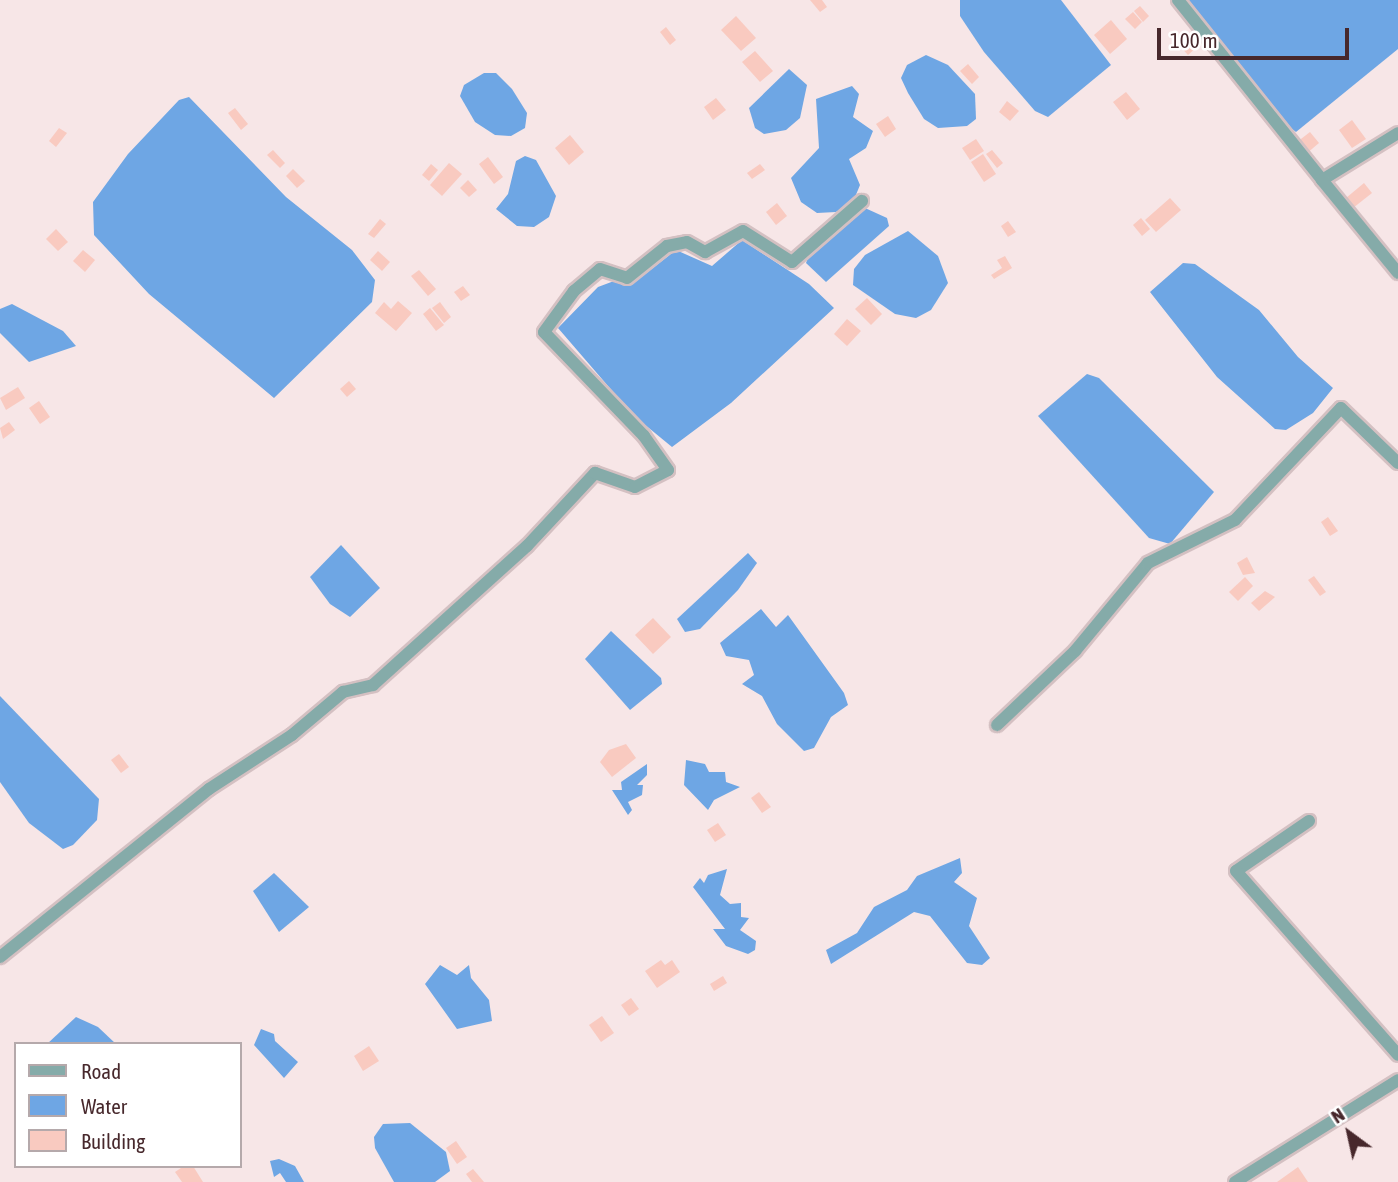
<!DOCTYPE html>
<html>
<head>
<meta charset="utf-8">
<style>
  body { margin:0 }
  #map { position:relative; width:1398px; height:1182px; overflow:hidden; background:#f7e6e7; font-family:"Asap Condensed",sans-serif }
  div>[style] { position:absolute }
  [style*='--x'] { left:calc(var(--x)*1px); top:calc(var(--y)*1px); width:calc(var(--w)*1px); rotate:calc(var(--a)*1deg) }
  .water>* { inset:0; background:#6ea6e4 }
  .building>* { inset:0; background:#f9cac0 }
  .roads { filter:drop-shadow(2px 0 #d4c0c2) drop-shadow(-2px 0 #d4c0c2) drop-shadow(0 2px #d4c0c2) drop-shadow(0 -2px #d4c0c2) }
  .minor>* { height:12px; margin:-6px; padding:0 6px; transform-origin:6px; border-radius:6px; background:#85aba9 }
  span { translate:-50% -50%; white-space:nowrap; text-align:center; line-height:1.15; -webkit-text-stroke:5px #fff; paint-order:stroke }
  .legend { position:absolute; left:14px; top:1042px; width:228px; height:126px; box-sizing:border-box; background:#fff; border:2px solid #b5a9ab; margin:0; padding:9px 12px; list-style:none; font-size:21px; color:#47282c }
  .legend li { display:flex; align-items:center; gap:14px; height:35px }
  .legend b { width:35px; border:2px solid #b5a9ab }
  .north { position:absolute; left:1314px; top:1098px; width:70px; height:70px; -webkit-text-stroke:5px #fff; paint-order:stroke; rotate:327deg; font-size:19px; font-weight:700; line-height:28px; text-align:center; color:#47282c }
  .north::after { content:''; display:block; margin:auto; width:24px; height:32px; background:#47282c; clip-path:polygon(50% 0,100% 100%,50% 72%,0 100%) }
  .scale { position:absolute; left:1157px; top:28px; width:192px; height:32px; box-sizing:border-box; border:4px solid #47282c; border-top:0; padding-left:9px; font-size:21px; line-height:24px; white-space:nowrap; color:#47282c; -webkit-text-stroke:5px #fff; paint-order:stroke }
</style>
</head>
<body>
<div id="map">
  <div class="water">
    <i style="clip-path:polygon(960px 0,1061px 0,1111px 65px,1048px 117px,1035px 111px,984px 52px,960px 16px)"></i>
    <i style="clip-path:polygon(1181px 0,1398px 0,1398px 49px,1296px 132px,1279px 119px)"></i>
    <i style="clip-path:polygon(926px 55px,948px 65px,975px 94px,976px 119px,967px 126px,938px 128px,924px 119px,908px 93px,901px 78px,907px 65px)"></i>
    <i style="clip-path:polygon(789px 69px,807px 85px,800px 118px,786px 130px,764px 134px,755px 128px,749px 108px)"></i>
    <i style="clip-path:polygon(484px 73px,496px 73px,512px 89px,527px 113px,525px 128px,511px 136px,495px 135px,475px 122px,460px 96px,464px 85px)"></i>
    <i style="clip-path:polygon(852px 86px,859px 94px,853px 117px,873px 131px,866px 148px,849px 159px,860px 185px,853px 202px,836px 212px,817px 213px,801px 202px,791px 178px,819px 148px,816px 99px)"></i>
    <i style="clip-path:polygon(189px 97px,286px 197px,352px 250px,375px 280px,372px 302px,274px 398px,149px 294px,94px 235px,93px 202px,128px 154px,179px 100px)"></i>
    <i style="clip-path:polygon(525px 156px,536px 160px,556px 196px,549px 217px,534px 227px,517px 226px,496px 209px,508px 194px,516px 161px)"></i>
    <i style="clip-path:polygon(865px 208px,887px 218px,889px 226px,826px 282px,806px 263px,809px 255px)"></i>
    <i style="clip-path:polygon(908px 231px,938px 256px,948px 283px,931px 310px,916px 318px,895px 314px,853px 285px,854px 269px,865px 255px)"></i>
    <i style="clip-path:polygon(742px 240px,809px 284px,834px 308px,731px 403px,672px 447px,633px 415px,558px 328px,598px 287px,614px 281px,631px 285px,676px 250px,712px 266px)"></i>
    <i style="clip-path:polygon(1183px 263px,1195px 264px,1259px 310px,1298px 357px,1333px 388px,1313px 413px,1286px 430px,1275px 429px,1217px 377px,1150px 292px)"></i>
    <i style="clip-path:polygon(12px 304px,63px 331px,76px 346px,29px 362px,0 333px,0 309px)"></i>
    <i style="clip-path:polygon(1087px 374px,1099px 378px,1214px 492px,1170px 544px,1149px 538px,1038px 416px)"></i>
    <i style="clip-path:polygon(341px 545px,380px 588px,350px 617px,330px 604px,310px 577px)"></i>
    <i style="clip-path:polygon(748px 553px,757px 563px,738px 590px,700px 629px,685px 632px,677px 619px)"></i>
    <i style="clip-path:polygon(761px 609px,776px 627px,788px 615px,844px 693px,848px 705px,831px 717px,814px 748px,804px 751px,777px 724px,762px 696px,742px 684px,754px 675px,749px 660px,726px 656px,720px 643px)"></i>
    <i style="clip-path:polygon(611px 631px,661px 678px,662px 684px,630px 710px,585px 659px)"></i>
    <i style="clip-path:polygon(0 696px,99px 799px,97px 820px,73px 845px,63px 849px,29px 823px,0 782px)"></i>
    <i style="clip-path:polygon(686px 760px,705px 764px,709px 772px,725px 772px,726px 782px,740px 787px,714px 800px,708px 810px,684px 785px)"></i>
    <i style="clip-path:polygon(647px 764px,647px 775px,637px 785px,643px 785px,642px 795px,628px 802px,632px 810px,628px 815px,612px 790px,622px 790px,621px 782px)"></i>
    <i style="clip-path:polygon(960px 858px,962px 873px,954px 882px,977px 898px,969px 926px,990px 958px,982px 965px,967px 963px,930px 916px,914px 912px,831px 964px,826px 950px,857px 933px,874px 907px,907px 890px,917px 876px)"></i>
    <i style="clip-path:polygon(727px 869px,720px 895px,730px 904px,741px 903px,741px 917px,749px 918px,740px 930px,756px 941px,755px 950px,748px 954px,726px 946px,713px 929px,725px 929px,693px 887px,700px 878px,704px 883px,708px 875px)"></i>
    <i style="clip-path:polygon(274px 873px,309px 907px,279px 932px,253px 891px)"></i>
    <i style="clip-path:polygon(440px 965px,457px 975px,469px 965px,471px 978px,489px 1000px,492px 1021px,457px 1029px,425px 984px)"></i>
    <i style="clip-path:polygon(76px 1017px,98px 1027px,116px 1044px,47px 1044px)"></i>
    <i style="clip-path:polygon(261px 1029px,274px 1034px,275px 1041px,298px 1062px,284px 1078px,254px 1045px)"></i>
    <i style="clip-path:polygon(410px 1123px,446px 1152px,450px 1171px,435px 1182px,394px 1182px,375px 1148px,374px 1137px,383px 1124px)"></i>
    <i style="clip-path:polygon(279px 1159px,295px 1166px,304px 1182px,286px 1182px,280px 1173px,274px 1177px,270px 1161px)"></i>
  </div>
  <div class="building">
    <i style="clip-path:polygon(810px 0,822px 0,827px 7px,820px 12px)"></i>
    <i style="clip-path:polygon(1140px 6px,1149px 16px,1143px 22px,1134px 11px)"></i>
    <i style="clip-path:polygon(1133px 12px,1142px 22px,1135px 29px,1125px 19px)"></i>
    <i style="clip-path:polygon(736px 16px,756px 38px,741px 51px,721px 30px)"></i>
    <i style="clip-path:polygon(1111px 20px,1127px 39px,1110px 54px,1094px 35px)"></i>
    <i style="clip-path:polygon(666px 27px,676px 40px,670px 45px,660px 32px)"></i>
    <i style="clip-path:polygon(1189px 35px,1198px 46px,1188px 55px,1178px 44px)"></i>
    <i style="clip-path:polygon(755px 51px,773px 71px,760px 82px,742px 62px)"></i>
    <i style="clip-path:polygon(968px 64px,979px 77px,972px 84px,960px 71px)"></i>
    <i style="clip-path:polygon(1126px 92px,1140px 109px,1127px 120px,1113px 102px)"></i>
    <i style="clip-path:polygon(716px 98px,726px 110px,713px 120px,704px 107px)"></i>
    <i style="clip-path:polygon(1007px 101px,1019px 111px,1010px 121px,999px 112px)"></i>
    <i style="clip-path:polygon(235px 108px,248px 124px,241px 130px,228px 113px)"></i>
    <i style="clip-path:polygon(888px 116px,896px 129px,885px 137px,876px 124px)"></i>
    <i style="clip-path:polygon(1352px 120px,1366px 139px,1352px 148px,1339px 130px)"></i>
    <i style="clip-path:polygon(59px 128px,67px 133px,56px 147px,49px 141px)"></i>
    <i style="clip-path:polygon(1310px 132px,1319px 143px,1306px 154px,1297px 142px)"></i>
    <i style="clip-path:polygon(570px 135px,584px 152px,569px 165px,555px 148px)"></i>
    <i style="clip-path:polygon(976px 139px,984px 151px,970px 160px,962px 148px)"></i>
    <i style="clip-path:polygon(273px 150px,285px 163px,280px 168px,267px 155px)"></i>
    <i style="clip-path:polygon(992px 150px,1003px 163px,997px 168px,986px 154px)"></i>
    <i style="clip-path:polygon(983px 154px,996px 174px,984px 182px,971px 162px)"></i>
    <i style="clip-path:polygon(488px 157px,503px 177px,494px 184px,479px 164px)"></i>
    <i style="clip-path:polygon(449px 163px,462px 174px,442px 196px,430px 185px)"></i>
    <i style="clip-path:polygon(431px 164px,438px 170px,429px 181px,422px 175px)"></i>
    <i style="clip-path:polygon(760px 164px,765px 170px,752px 179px,747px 173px)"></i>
    <i style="clip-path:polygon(293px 169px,305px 181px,297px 188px,286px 176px)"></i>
    <i style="clip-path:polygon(468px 180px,477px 190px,469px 197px,460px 188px)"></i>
    <i style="clip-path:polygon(1364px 183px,1372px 193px,1353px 208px,1346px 198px)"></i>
    <i style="clip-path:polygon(1170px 198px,1181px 210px,1156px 232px,1145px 220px)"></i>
    <i style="clip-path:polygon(777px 203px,787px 216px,776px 225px,766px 212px)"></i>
    <i style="clip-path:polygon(1141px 218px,1150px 229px,1142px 236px,1133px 225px)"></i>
    <i style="clip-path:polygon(380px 219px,386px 224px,374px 238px,368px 234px)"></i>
    <i style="clip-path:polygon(1008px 221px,1016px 232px,1008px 237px,1001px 226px)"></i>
    <i style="clip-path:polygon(56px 229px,68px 242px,58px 251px,46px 239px)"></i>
    <i style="clip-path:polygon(83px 250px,95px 260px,85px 272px,73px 261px)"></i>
    <i style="clip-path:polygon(378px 251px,390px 262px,382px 271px,370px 260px)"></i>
    <i style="clip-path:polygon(1005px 256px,1012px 268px,994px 279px,991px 275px,1002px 268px,997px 260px)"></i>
    <i style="clip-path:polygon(419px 270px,436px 289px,428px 296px,411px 276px)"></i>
    <i style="clip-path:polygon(463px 286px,470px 295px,461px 301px,454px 292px)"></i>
    <i style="clip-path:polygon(867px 298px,882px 314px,871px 325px,855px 309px)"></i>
    <i style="clip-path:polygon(398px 301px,412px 313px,396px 331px,375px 313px,384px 302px,391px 309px)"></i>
    <i style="clip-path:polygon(440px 302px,451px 317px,444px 323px,432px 308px)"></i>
    <i style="clip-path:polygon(430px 308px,444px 325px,436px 331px,423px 314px)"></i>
    <i style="clip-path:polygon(847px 319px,861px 331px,847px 346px,834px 334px)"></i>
    <i style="clip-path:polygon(349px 381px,356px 389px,347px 397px,340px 389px)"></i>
    <i style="clip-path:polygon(18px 387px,25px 398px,6px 410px,0 398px)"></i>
    <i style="clip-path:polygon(39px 401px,50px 417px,40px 424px,29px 408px)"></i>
    <i style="clip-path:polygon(9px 422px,15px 430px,3px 439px,0 428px)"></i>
    <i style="clip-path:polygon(1328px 517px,1338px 531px,1330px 536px,1321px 522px)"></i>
    <i style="clip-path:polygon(1247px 557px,1255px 573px,1243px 575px,1237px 563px)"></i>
    <i style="clip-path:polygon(1314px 576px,1326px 592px,1320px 596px,1308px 580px)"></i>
    <i style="clip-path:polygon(1245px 577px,1253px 586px,1238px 601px,1229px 592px)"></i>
    <i style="clip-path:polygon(1265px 591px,1275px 597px,1259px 611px,1251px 603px)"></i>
    <i style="clip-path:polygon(653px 618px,671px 637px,653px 654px,635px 635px)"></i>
    <i style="clip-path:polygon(626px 744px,636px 758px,612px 777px,600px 762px,609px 750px)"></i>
    <i style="clip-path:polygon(119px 754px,129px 767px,121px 773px,111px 760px)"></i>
    <i style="clip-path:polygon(759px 792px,771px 807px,762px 813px,751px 798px)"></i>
    <i style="clip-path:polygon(718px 823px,726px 835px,715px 842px,707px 830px)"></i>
    <i style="clip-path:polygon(661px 960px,665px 965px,672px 960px,680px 972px,657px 988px,645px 971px)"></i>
    <i style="clip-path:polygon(723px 976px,727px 983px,714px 991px,710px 984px)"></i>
    <i style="clip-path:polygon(631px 998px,639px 1009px,629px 1016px,621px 1005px)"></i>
    <i style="clip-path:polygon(602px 1016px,614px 1033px,601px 1042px,589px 1025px)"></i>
    <i style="clip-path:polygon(369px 1046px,379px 1061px,363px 1071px,354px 1056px)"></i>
    <i style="clip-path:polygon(456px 1141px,467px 1157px,457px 1164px,446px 1148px)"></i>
    <i style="clip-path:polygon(184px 1166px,193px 1166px,203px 1182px,182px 1182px,175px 1172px)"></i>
    <i style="clip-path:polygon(1298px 1167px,1308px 1182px,1277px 1182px)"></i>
    <i style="clip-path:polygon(473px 1169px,484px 1182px,472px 1182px,466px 1174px)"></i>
  </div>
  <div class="roads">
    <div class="minor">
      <i style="--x:1178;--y:0;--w:231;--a:51.3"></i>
      <i style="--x:1322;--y:180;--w:89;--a:-31.7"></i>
      <i style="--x:1322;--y:180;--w:120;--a:50.7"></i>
      <i style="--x:997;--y:725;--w:108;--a:-43.5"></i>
      <i style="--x:1075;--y:651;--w:114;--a:-50.3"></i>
      <i style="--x:1148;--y:563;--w:97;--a:-26.3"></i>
      <i style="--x:1235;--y:520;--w:154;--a:-46.6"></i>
      <i style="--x:1341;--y:408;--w:79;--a:44"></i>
      <i style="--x:1309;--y:821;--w:88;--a:145.6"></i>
      <i style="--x:1236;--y:871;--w:245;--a:48.6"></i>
      <i style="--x:0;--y:957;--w:268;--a:-38.8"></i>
      <i style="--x:209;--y:789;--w:99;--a:-33"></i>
      <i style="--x:292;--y:735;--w:67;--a:-40.1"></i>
      <i style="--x:343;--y:692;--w:31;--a:-13"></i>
      <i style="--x:373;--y:685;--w:207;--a:-42.1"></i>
      <i style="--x:527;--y:546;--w:100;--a:-47"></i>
      <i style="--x:595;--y:473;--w:42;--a:19.3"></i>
      <i style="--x:635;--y:487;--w:37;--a:-27"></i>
      <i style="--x:668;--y:470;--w:42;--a:-125.2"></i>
      <i style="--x:644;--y:436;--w:144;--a:-133.9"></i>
      <i style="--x:544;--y:332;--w:51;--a:-53.8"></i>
      <i style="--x:574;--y:291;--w:34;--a:-40"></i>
      <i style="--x:600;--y:269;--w:28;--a:18"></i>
      <i style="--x:627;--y:278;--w:51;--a:-38.7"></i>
      <i style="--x:667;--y:246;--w:20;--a:-11"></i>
      <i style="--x:687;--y:242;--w:21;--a:29"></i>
      <i style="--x:705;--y:252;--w:43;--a:-28.9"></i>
      <i style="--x:743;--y:231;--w:58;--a:32.3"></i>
      <i style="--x:792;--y:262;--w:93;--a:-41.1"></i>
      <i style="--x:1235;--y:1182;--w:192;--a:-32"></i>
    </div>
  </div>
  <ul class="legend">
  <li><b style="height:9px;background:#85aba9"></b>Road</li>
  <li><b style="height:19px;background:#6ea6e4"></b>Water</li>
  <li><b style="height:19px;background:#f9cac0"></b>Building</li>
  </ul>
  <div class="north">N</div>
  <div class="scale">100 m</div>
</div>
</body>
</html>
